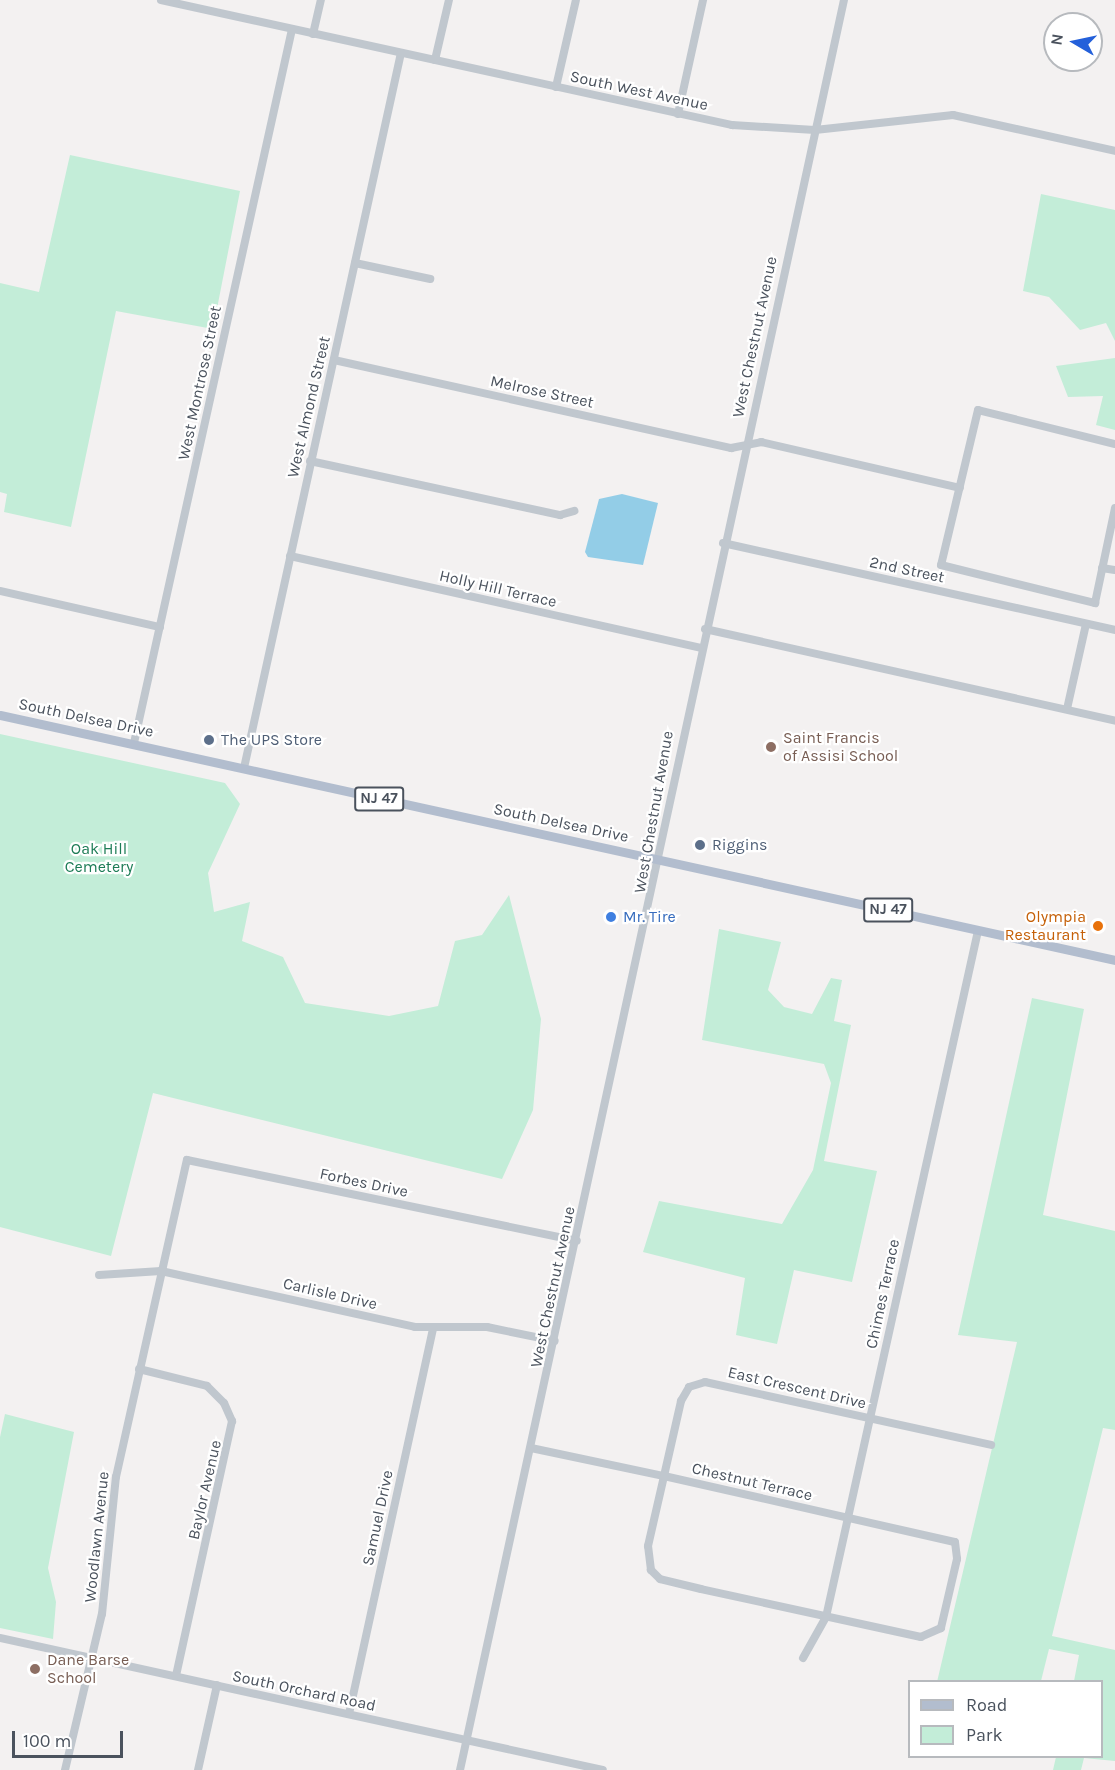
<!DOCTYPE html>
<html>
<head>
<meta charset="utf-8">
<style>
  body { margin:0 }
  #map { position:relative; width:1115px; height:1770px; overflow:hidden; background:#f3f1f1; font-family:Karla,sans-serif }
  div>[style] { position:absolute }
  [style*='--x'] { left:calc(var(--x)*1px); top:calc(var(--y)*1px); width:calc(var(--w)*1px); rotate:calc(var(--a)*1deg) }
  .green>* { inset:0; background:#c3edd8 }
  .water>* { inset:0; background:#93cde7 }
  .minor>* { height:8px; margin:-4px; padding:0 4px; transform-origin:4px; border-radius:4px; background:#c0c7ce }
  .major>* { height:9px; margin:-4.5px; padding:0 4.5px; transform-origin:4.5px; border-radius:4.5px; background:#b2bdce }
  .dots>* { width:16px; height:16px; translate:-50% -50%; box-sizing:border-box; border:3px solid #fff; border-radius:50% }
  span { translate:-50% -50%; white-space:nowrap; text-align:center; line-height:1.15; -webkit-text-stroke:4.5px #fff; paint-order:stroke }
  .shield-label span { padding:2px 4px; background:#fff; border:2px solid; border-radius:4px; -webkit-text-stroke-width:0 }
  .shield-label { font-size:15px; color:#4a525d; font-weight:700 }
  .street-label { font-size:16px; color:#4a525d }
  .education-label { font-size:16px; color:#785e54 }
  .left { translate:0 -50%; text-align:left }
  .service-label { font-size:16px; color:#4e5e75 }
  .park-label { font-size:16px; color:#1d7c56 }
  .shop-label { font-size:16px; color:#366cbe }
  .food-label { font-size:16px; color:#c56008 }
  .right { translate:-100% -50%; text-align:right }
  .legend { position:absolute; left:908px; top:1680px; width:195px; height:78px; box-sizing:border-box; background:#fff; border:2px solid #b7babe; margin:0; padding:8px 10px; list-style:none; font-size:18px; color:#4a525d }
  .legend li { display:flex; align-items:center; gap:12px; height:30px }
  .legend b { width:30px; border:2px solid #b7babe }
  .north { position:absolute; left:1043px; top:12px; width:60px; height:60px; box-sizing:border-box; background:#fff; border:2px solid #b7babe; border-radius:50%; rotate:279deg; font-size:16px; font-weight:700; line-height:24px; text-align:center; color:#4a525d }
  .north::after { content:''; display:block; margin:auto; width:21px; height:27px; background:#2460da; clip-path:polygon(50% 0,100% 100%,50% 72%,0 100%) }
  .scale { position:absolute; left:12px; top:1731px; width:111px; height:27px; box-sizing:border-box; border:3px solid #4a525d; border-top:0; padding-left:8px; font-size:18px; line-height:21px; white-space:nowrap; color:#4a525d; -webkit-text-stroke:4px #fff; paint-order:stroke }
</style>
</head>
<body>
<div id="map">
  <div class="green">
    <i style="clip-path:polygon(70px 155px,240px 191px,213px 329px,116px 311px,71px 527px,4px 512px,7px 494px,0 492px,0 283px,39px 292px)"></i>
    <i style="clip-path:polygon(1041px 194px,1115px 210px,1115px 341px,1106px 323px,1080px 330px,1049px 297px,1023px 291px)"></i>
    <i style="clip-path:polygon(1115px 358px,1115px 430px,1096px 425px,1103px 396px,1068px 397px,1056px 366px)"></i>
    <i style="clip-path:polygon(0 734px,225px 783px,240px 804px,208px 873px,214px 912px,250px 902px,242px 941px,283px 957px,305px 1003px,389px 1016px,438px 1006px,455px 941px,482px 935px,509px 895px,541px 1019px,533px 1110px,502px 1179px,153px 1093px,111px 1256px,0 1227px)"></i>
    <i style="clip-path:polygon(719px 929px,781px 942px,768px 990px,784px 1007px,812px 1014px,831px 978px,842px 980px,834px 1021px,851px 1025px,824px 1161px,877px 1171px,852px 1282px,794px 1270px,777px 1344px,736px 1335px,745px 1278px,643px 1252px,659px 1201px,782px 1224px,813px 1170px,831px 1083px,824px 1064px,702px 1040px)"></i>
    <i style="clip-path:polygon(1032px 998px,1084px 1009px,1043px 1215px,1115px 1231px,1115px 1430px,1103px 1428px,1052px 1636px,1115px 1650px,1115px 1761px,1084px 1758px,1081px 1770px,1053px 1770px,1056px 1757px,1102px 1756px,1102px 1682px,1074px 1681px,1079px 1655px,1049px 1649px,1041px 1681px,937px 1682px,1017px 1342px,958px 1335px)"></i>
    <i style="clip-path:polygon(5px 1414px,74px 1432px,48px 1568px,56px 1602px,53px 1639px,0 1628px,0 1437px)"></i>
  </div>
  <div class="water">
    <i style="clip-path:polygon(622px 494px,658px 503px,643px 565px,588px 557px,585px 552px,599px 499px)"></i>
  </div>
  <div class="minor">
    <i style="--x:161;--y:0;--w:585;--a:12.35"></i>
    <i style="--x:732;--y:125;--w:83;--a:3.4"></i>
    <i style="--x:815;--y:130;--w:139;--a:-6.2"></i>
    <i style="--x:953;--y:115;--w:166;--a:12.5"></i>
    <i style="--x:313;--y:34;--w:35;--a:-77"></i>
    <i style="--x:435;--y:60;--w:62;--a:-76.9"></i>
    <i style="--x:556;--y:87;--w:89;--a:-77.1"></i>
    <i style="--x:678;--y:114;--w:117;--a:-77.6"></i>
    <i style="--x:355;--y:263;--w:77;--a:12"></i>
    <i style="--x:334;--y:360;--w:407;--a:12.5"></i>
    <i style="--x:731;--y:448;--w:31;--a:-11"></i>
    <i style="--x:761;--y:442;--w:204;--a:13"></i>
    <i style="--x:1115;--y:444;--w:141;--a:-166.1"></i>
    <i style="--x:978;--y:410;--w:159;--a:103.4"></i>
    <i style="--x:941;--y:565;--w:159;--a:13.9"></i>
    <i style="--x:1095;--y:603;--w:97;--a:-78.1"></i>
    <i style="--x:310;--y:461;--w:256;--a:12.2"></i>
    <i style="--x:560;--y:515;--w:15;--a:-16"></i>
    <i style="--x:723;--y:543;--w:402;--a:12.5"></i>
    <i style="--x:290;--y:556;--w:421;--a:12.6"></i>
    <i style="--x:1102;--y:568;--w:13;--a:9"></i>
    <i style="--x:0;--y:591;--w:164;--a:12.7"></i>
    <i style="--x:705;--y:629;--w:420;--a:12.6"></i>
    <i style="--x:1067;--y:709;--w:87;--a:-77.4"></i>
    <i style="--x:134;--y:743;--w:731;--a:-77.52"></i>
    <i style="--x:244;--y:768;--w:732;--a:-77.62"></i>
    <i style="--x:99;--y:1275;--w:62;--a:-3.7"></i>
    <i style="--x:161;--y:1271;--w:260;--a:12.4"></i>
    <i style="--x:415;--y:1327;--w:72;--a:0"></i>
    <i style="--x:487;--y:1327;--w:69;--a:11.6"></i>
    <i style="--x:139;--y:1369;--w:70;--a:14"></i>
    <i style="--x:207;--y:1386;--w:24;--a:45"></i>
    <i style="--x:224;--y:1403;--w:20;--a:66"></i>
    <i style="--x:232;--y:1421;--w:261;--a:102.4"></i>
    <i style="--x:531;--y:1448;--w:136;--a:11.9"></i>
    <i style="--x:664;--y:1476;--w:298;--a:12.8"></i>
    <i style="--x:955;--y:1542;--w:17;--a:83"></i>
    <i style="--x:957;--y:1559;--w:71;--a:103.1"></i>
    <i style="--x:941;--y:1628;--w:22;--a:156"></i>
    <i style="--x:921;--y:1637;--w:225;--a:-167.7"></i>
    <i style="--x:701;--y:1589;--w:42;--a:-166.3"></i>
    <i style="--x:660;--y:1579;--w:13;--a:-135"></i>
    <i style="--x:651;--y:1570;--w:24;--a:-97"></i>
    <i style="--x:648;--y:1546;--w:72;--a:-77.1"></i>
    <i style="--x:664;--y:1476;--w:77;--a:-77.2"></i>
    <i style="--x:681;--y:1401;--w:16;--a:-60"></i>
    <i style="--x:689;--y:1387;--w:17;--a:-17"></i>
    <i style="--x:705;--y:1382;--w:293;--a:12.4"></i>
    <i style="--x:0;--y:1638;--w:617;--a:12.35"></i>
    <i style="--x:803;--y:1658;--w:47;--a:-60.7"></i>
    <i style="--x:826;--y:1617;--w:703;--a:-77.51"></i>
    <i style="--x:349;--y:1714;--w:395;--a:-77.7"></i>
    <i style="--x:65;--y:1770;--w:160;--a:-76.7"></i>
    <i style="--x:102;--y:1614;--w:138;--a:-84.2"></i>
    <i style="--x:116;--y:1477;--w:325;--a:-77.4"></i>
    <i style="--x:187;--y:1160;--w:398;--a:11.7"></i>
    <i style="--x:198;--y:1770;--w:87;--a:-77.4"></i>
    <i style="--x:460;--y:1770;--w:1811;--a:-77.76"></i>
  </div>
  <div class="major">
    <i style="--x:0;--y:715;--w:1142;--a:12.39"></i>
  </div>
  <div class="dots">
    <i style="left:209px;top:740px;background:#5c6f8a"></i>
    <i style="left:771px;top:747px;background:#8d6e63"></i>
    <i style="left:700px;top:845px;background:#5c6f8a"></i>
    <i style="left:611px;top:917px;background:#3f7fe0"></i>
    <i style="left:1098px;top:926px;background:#e8710a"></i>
    <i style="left:35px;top:1669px;background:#8d6e63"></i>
  </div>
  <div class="shield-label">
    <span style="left:379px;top:799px">NJ 47</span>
    <span style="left:888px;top:910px">NJ 47</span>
  </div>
  <div class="street-label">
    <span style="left:639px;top:91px;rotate:12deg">South West Avenue</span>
    <span style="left:755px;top:337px;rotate:-78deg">West Chestnut Avenue</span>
    <span style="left:200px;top:383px;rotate:-78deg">West Montrose Street</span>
    <span style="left:542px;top:392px;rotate:12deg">Melrose Street</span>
    <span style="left:309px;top:407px;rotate:-77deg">West Almond Street</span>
    <span style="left:907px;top:570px;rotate:12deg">2nd Street</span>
    <span style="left:498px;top:589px;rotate:13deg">Holly Hill Terrace</span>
    <span style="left:86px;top:718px;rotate:12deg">South Delsea Drive</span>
    <span style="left:654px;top:812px;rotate:-80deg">West Chestnut Avenue</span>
    <span style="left:561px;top:823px;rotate:12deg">South Delsea Drive</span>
    <span style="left:364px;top:1183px;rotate:12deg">Forbes Drive</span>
    <span style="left:553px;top:1287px;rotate:-78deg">West Chestnut Avenue</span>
    <span style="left:330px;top:1294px;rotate:13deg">Carlisle Drive</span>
    <span style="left:883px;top:1294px;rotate:-78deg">Chimes Terrace</span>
    <span style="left:797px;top:1388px;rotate:13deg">East Crescent Drive</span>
    <span style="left:752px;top:1482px;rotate:13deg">Chestnut Terrace</span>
    <span style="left:205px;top:1490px;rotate:-77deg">Baylor Avenue</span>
    <span style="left:378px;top:1518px;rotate:-78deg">Samuel Drive</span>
    <span style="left:97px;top:1537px;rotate:-84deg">Woodlawn Avenue</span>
    <span style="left:304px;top:1691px;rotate:12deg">South Orchard Road</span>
  </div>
  <div class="education-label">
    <span class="left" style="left:783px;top:747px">Saint Francis<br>of Assisi School</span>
    <span class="left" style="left:47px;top:1669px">Dane Barse<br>School</span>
  </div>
  <div class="service-label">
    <span class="left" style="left:221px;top:740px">The UPS Store</span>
    <span class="left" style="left:712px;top:845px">Riggins</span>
  </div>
  <div class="park-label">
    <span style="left:99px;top:858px">Oak Hill<br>Cemetery</span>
  </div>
  <div class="shop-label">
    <span class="left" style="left:623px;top:917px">Mr. Tire</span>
  </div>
  <div class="food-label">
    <span class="right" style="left:1086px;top:926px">Olympia<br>Restaurant</span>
  </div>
  <ul class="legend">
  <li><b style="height:8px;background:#b2bdce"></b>Road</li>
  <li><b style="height:16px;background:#c3edd8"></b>Park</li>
  </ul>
  <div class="north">N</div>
  <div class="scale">100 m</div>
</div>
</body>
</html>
